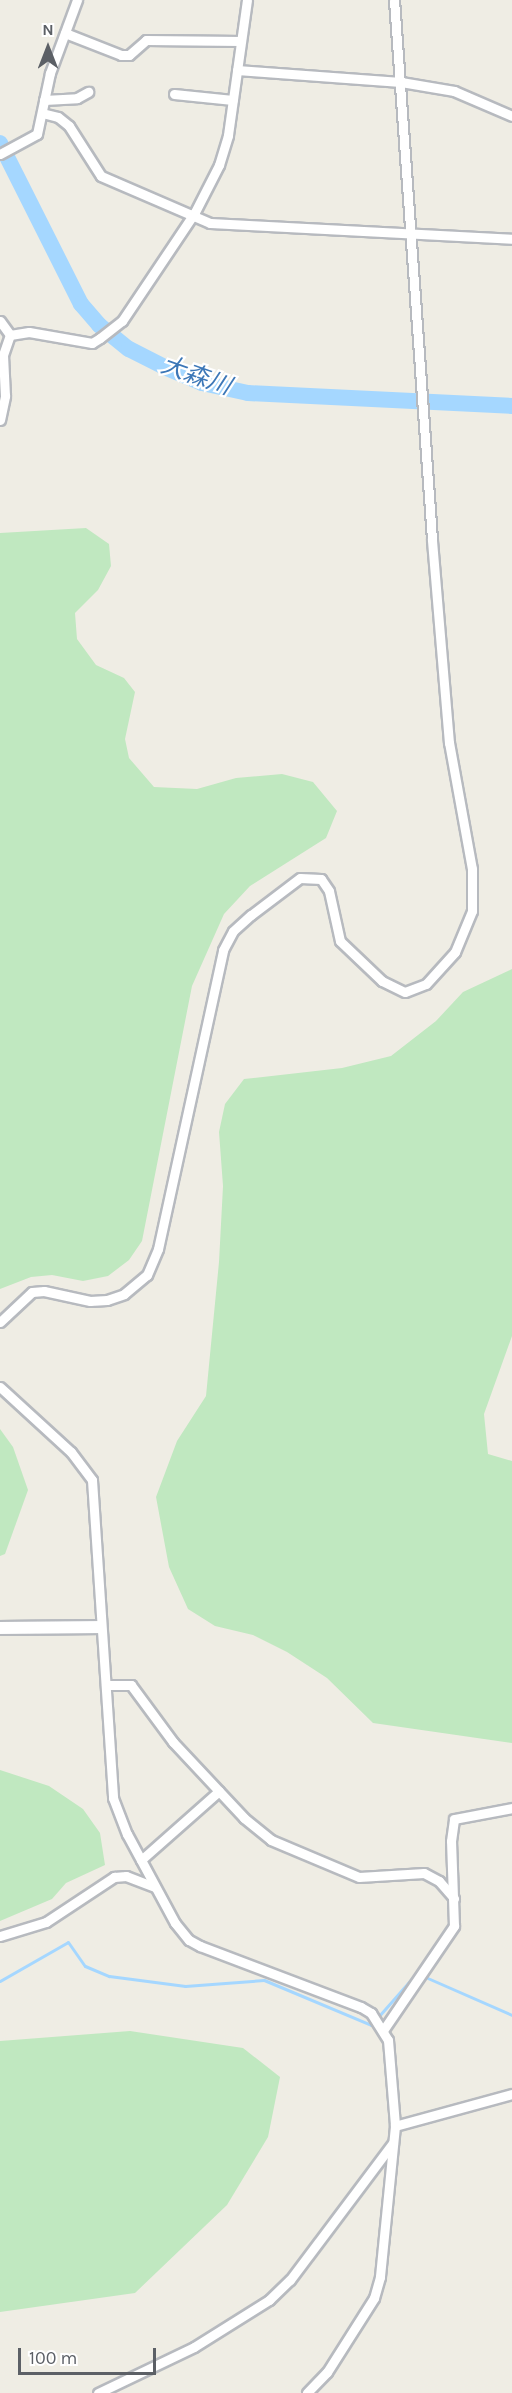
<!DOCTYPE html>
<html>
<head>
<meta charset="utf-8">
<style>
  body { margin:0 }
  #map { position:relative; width:512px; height:2393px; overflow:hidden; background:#efede4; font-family:Karla,"Noto Sans JP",sans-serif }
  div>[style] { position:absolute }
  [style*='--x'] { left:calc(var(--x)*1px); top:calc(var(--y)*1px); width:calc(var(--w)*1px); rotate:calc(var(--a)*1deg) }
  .green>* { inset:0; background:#c0e8c0 }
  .stream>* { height:3px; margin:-1.5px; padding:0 1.5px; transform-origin:1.5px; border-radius:1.5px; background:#a5d7ff }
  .river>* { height:16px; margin:-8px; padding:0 8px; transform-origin:8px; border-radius:8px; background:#a5d7ff }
  .roads { filter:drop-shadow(2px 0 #b7babf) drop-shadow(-2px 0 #b7babf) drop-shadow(0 2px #b7babf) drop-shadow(0 -2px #b7babf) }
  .street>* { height:9px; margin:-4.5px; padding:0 4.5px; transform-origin:4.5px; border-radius:4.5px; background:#fff }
  .secondary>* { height:12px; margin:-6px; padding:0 6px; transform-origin:6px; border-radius:6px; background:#fff }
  span { translate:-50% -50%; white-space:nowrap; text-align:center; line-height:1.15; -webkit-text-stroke:4.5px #fff; paint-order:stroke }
  .water-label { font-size:24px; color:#3c77b7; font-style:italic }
  .north { position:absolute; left:18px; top:18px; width:60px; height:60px; -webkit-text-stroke:4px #fff; paint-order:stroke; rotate:0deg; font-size:16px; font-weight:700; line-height:24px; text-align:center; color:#5c6066 }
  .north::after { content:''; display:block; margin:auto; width:21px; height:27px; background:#5c6066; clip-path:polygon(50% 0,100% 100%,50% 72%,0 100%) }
  .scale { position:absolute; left:18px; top:2348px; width:138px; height:27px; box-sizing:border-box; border:3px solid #5c6066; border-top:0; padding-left:8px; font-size:18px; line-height:21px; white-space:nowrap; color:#5c6066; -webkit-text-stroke:4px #fff; paint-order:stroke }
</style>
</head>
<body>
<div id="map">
  <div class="green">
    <i style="clip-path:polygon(86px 528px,109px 544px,111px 566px,98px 590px,75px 613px,77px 639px,96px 665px,124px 678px,135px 692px,125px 739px,129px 758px,154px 787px,197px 789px,236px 778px,282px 774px,313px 782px,337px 811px,326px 838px,250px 886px,224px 914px,192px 986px,142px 1241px,129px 1260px,108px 1276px,83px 1281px,52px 1275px,31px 1277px,0 1289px,0 533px)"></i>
    <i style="clip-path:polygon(512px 969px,512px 1336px,484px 1414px,488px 1454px,512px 1461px,512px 1743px,373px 1723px,327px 1678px,287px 1652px,253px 1635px,215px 1626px,188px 1609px,169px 1567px,156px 1497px,177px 1441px,206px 1396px,219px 1262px,223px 1186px,219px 1132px,225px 1104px,244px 1079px,342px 1068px,391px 1056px,436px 1021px,463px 992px)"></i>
    <i style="clip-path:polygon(0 1429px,13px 1447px,28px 1490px,5px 1554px,0 1556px)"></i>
    <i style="clip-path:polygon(0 1770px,49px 1786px,83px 1809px,100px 1833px,105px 1865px,66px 1883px,52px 1899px,0 1921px)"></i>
    <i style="clip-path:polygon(130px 2031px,243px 2048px,280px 2077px,268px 2137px,227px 2205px,135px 2293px,0 2312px,0 2041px)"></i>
  </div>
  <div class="stream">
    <i style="--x:423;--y:1976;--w:97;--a:23.7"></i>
    <i style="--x:0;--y:1981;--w:78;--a:-29.8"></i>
    <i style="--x:68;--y:1942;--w:29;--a:55"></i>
    <i style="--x:85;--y:1966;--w:26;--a:23"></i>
    <i style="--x:109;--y:1976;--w:77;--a:7.5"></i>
    <i style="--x:185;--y:1986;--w:79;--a:-4.3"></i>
    <i style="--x:264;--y:1980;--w:116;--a:22.8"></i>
    <i style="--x:371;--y:2025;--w:67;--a:-48.7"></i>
  </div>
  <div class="river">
    <i style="--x:0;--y:143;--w:180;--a:63.3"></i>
    <i style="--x:81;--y:304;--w:28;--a:49"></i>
    <i style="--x:99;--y:325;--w:38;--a:39"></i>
    <i style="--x:129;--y:349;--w:39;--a:27"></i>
    <i style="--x:164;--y:367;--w:41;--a:22.8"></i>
    <i style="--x:202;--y:383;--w:47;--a:12.3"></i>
    <i style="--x:248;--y:393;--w:264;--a:2.8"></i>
  </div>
  <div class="roads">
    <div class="street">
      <i style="--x:65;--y:33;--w:60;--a:21.4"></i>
      <i style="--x:121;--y:55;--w:8;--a:0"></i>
      <i style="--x:129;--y:55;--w:23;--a:-41"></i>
      <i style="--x:146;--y:40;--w:95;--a:0.6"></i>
      <i style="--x:237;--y:70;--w:164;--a:4.2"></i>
      <i style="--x:401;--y:82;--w:54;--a:9.6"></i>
      <i style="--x:454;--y:91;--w:63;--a:23.3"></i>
      <i style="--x:174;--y:94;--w:59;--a:5.8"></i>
      <i style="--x:44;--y:100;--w:33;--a:-3"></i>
      <i style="--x:77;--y:98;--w:13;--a:-29"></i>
      <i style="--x:42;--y:113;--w:16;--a:14"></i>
      <i style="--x:58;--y:117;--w:14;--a:39"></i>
      <i style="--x:69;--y:126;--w:59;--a:57.4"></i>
      <i style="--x:101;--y:176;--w:119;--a:23.3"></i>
      <i style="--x:210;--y:223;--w:302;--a:3"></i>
      <i style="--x:0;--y:154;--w:42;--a:-28.4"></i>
      <i style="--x:37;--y:134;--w:62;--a:-78"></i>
      <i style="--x:50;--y:73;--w:78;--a:-69.7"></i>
      <i style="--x:0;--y:321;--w:17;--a:54"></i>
      <i style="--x:0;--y:420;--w:25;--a:-78"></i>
      <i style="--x:5;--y:396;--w:41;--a:-92.8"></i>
      <i style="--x:3;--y:355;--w:21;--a:-71"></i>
      <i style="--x:10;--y:335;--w:19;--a:-9"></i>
      <i style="--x:29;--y:332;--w:64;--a:9.9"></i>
      <i style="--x:92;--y:343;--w:9;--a:-32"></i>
      <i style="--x:100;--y:338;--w:28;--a:-38"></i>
      <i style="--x:122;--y:321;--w:131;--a:-56.2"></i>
      <i style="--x:195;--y:212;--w:53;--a:-62.9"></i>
      <i style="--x:219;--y:165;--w:31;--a:-73"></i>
      <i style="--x:228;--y:135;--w:136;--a:-82"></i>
      <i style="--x:0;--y:1322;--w:44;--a:-43.2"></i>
      <i style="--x:32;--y:1292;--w:12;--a:-5"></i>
      <i style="--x:44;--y:1291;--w:47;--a:12.3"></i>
      <i style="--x:90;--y:1301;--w:17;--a:-3"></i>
      <i style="--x:107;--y:1300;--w:18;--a:-19"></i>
      <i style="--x:124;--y:1294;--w:30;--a:-40"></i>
      <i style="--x:147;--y:1275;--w:28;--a:-67"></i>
      <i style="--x:158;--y:1249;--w:306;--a:-77.7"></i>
      <i style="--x:223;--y:950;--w:21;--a:-62"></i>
      <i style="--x:233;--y:931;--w:24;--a:-42"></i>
      <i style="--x:251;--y:915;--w:61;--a:-37.1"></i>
      <i style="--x:300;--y:878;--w:21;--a:3"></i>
      <i style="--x:321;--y:879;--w:14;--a:56"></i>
      <i style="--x:329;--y:891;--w:51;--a:77.6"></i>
      <i style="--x:340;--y:941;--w:58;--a:43.6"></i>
      <i style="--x:382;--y:981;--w:25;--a:26"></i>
      <i style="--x:405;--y:992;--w:22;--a:-21"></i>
      <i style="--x:426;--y:984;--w:43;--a:-47.8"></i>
      <i style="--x:455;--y:952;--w:44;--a:-67.5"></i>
      <i style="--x:472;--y:911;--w:42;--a:-90"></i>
      <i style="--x:472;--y:869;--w:128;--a:-100.3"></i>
      <i style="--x:449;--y:743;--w:205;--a:-94.8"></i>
      <i style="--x:432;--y:539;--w:540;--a:-94.03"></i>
      <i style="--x:0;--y:1387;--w:96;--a:42.5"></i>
      <i style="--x:71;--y:1452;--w:35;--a:53"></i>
      <i style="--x:92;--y:1480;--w:319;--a:86.2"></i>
      <i style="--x:113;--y:1798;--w:39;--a:69"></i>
      <i style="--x:127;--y:1834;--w:101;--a:61.7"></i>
      <i style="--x:175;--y:1923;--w:22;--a:51"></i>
      <i style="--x:189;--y:1940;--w:13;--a:29"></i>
      <i style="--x:200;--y:1946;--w:172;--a:20.8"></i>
      <i style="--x:361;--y:2007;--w:12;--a:31"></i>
      <i style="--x:371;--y:2013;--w:32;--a:58"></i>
      <i style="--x:388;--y:2040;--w:86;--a:85.3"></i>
      <i style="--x:395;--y:2126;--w:152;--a:95.7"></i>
      <i style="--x:380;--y:2277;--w:22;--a:106"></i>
      <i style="--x:374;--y:2298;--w:88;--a:122.4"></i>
      <i style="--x:327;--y:2372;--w:29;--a:134"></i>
      <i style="--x:106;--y:1685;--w:25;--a:0"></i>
      <i style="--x:131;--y:1685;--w:71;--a:53.6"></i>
      <i style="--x:173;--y:1742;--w:104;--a:46.9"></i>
      <i style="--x:244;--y:1818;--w:35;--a:39"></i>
      <i style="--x:271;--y:1840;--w:95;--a:22.8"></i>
      <i style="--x:359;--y:1877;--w:65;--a:-3.5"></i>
      <i style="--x:424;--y:1873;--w:17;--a:28"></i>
      <i style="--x:439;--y:1881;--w:23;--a:49"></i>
      <i style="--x:141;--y:1860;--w:104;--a:-41.5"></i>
      <i style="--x:0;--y:1936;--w:48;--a:-16.9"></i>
      <i style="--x:46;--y:1922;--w:82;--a:-33.5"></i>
      <i style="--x:114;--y:1877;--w:12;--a:-5"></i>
      <i style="--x:126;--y:1876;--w:31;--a:21"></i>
      <i style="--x:384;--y:2029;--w:125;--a:-55.8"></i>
      <i style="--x:454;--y:1926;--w:85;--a:-92"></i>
      <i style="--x:451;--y:1841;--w:22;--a:-82"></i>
      <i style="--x:454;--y:1819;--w:59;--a:-10.7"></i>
      <i style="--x:395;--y:2126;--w:121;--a:-15.3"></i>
      <i style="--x:98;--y:2393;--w:106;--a:-25.6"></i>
      <i style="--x:194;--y:2347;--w:89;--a:-32.1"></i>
      <i style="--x:269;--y:2300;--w:29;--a:-44"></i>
      <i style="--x:290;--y:2280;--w:171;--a:-53.1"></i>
    </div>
    <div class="secondary">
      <i style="--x:0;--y:1628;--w:99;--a:-0.6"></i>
    </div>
  </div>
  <div class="water-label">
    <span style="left:196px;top:376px;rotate:19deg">大森川</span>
  </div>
  <div class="north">N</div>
  <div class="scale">100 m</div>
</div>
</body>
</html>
